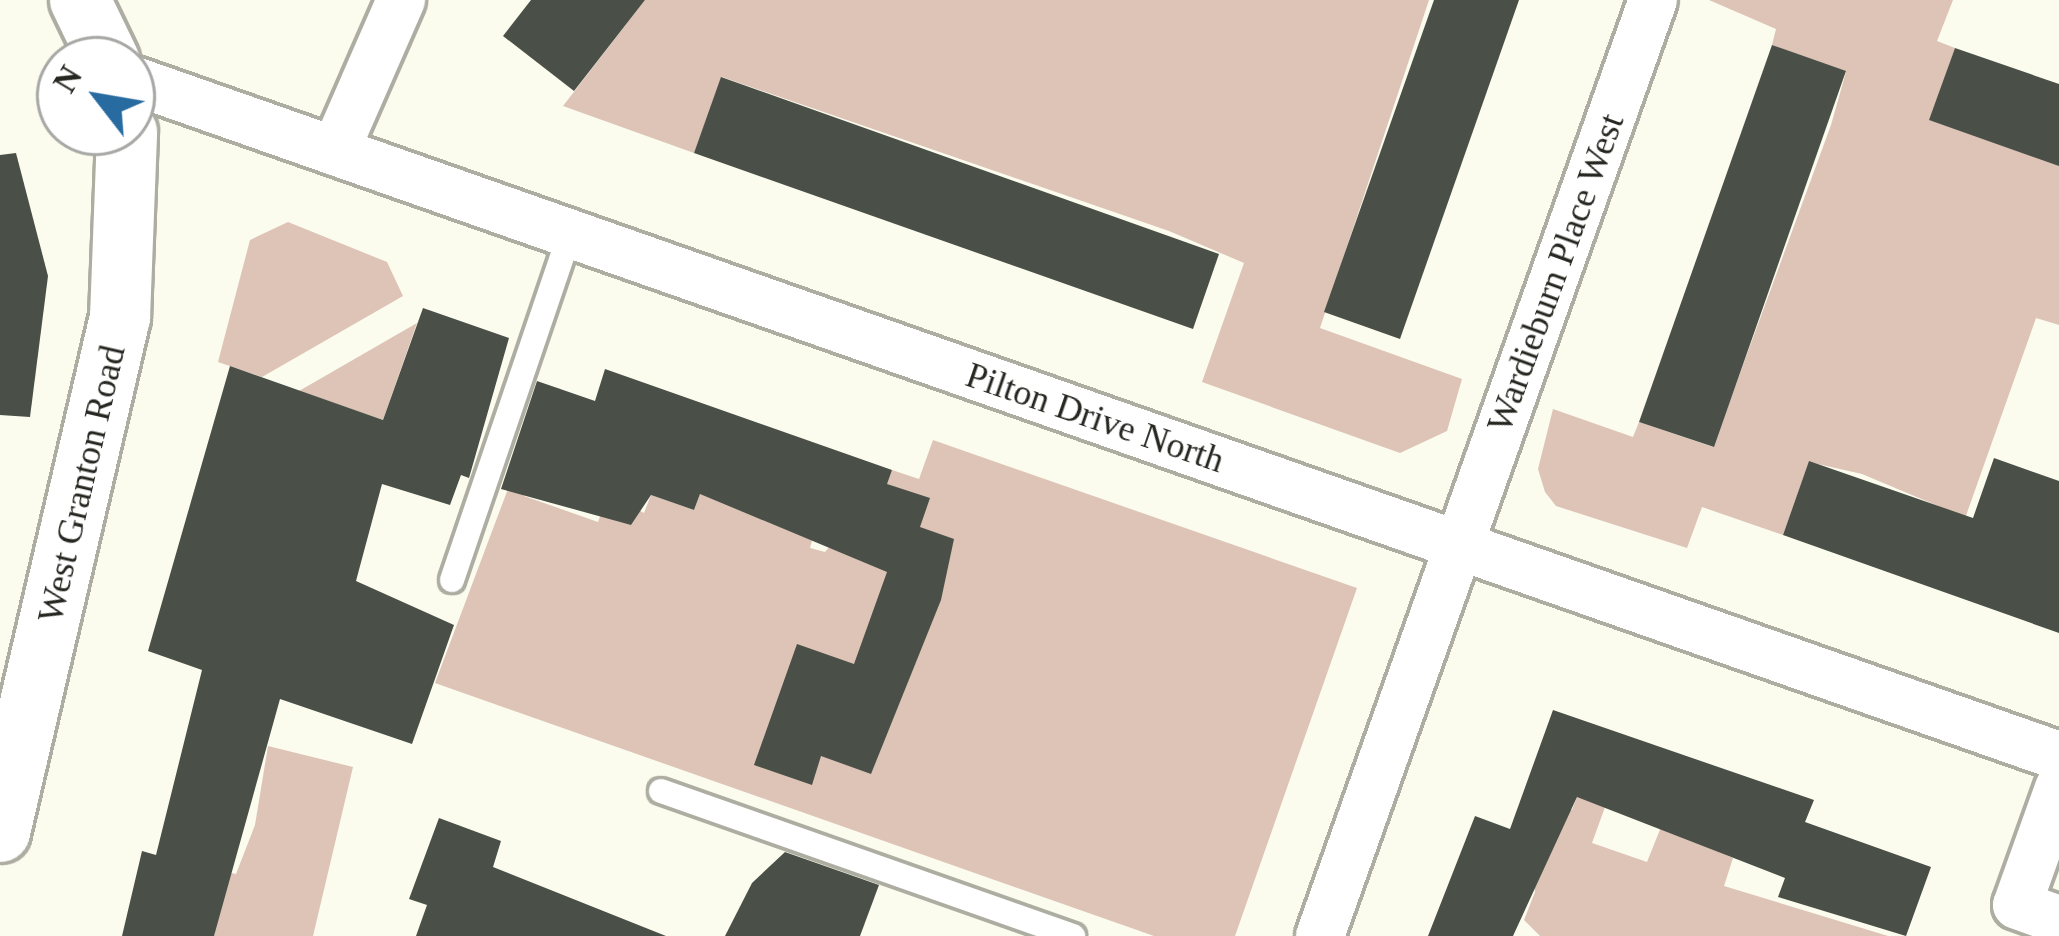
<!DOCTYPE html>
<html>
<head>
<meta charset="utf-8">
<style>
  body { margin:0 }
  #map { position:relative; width:2059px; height:936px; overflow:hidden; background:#fbfbee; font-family:"Times New Roman",serif }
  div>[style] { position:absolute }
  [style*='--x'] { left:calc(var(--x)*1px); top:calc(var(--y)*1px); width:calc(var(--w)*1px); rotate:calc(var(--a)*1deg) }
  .green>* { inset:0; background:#ddc4b7 }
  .building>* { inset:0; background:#4a5047 }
  .roads { filter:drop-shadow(3px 0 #adada2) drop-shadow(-3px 0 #adada2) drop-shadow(0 3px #adada2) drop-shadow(0 -3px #adada2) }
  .service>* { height:24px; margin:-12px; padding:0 12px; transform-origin:12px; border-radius:12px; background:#fff }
  .minor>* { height:48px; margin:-24px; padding:0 24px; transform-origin:24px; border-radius:24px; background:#fff }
  .tertiary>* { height:60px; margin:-30px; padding:0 30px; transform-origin:30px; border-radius:30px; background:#fff }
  span { translate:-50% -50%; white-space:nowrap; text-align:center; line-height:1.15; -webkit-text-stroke:12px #fff; paint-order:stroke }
  .street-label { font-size:36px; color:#262621 }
  .north { position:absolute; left:36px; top:36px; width:120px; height:120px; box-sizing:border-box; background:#fff; border:3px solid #a8a8a6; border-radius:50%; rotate:301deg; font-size:33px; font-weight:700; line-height:48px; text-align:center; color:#262621 }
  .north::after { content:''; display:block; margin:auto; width:42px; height:54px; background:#276ba0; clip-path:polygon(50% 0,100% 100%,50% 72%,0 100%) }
</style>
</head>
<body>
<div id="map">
  <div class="green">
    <i style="clip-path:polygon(645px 0,1429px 0,1320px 328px,1462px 379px,1447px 431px,1400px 453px,1202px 382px,1244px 263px,1169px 231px,722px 77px,694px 153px,563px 106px)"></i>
    <i style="clip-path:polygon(1709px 0,1953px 0,1937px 41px,1955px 48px,1930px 120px,2059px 164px,2059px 325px,2036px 318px,1940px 589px,1913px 580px,1938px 506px,1862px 474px,1809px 462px,1783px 535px,1702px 507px,1687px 548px,1556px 506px,1545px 492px,1538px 469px,1553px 409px,1633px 437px,1639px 422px,1713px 447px,1831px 125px,1846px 72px,1772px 45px,1776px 29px)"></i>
    <i style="clip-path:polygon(288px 222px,387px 262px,403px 296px,262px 377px,218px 362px,250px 240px)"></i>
    <i style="clip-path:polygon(417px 323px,383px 420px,299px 391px)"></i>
    <i style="clip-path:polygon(547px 385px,561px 389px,524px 496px,598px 522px,608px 493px,644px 513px,651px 495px,694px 510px,701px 491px,814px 533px,810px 548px,825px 552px,892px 470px,919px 479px,933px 440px,1357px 588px,1235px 936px,1154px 936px,435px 683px)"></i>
    <i style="clip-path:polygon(268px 746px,353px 767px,313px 936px,214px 936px,222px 871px,236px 874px,255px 825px)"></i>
    <i style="clip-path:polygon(1580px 789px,1605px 807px,1592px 843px,1647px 862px,1661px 827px,1733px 858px,1724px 886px,1888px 936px,1540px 936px,1524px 920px,1535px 892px,1524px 792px,1572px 810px)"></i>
  </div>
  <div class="building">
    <i style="clip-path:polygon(531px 0,645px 0,574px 91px,503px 36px)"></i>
    <i style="clip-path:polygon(1434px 0,1519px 0,1400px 339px,1324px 312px)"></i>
    <i style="clip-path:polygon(1772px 45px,1846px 71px,1714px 447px,1639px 422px)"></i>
    <i style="clip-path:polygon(1955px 48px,2059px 84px,2059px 166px,1929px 120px)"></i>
    <i style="clip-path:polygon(721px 77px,1219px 254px,1193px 329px,694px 153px)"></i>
    <i style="clip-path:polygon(16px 153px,48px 276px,30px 417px,0 415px,0 155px)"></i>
    <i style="clip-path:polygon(423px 308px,509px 338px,469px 478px,461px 475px,450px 505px,382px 484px,356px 581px,454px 625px,412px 744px,280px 699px,214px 936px,122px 936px,142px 851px,156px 855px,202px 670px,148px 651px,230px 366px,383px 420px)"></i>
    <i style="clip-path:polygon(605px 369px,892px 470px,887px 484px,930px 498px,920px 527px,954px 539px,941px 600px,871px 774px,821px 756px,812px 785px,754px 765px,797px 644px,854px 664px,887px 572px,700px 494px,694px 510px,651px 495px,631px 525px,501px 489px,537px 381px,595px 401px)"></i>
    <i style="clip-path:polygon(1994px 458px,2059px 481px,2059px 633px,1783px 535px,1809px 461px,1973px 518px)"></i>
    <i style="clip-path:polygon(1553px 710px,1814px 800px,1805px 822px,1931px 867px,1906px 936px,1778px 897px,1785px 878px,1577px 797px,1513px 936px,1428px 936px,1475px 816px,1510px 829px)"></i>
    <i style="clip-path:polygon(439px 818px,501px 841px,493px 867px,666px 936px,416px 936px,427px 905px,409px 899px)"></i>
    <i style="clip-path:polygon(785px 852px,879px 885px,860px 936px,725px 936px,752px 883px)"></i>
  </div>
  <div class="roads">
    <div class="service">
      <i style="--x:452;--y:580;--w:366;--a:-71.2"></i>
      <i style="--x:661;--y:791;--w:437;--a:19.4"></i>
    </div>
    <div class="minor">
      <i style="--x:132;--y:80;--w:2042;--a:19.33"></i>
      <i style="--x:335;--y:151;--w:165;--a:-66.4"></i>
      <i style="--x:2059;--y:788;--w:124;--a:109.7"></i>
      <i style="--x:2017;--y:905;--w:45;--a:19.7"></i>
      <i style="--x:1320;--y:936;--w:993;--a:-70.42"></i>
    </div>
    <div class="tertiary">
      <i style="--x:80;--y:0;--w:67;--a:64.2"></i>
      <i style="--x:0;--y:832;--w:529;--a:-76.88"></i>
      <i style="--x:120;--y:317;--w:185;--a:-87.8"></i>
    </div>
  </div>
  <div class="street-label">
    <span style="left:1556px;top:273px;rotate:-70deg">Wardieburn Place West</span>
    <span style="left:1095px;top:418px;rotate:19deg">Pilton Drive North</span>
    <span style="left:82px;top:484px;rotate:-77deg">West Granton Road</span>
  </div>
  <div class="north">N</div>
</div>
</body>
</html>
